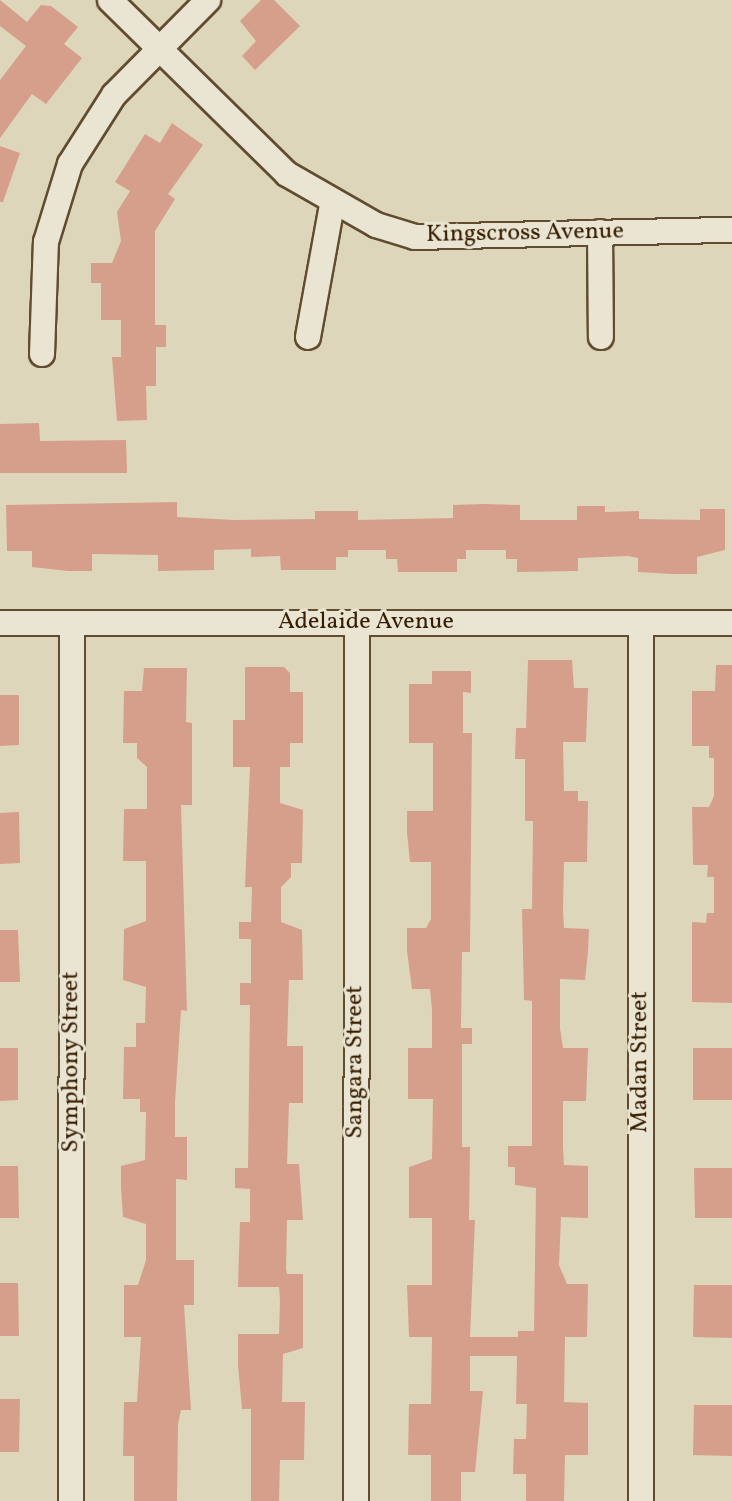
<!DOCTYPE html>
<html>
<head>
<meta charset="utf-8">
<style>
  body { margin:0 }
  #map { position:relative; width:732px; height:1501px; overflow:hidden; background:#ded6bb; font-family:Vollkorn,serif }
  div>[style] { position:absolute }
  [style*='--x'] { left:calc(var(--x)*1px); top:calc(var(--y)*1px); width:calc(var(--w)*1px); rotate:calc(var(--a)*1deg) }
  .building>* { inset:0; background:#d69f8c }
  .roads { filter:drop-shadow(2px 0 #614c2f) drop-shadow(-2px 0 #614c2f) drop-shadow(0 2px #614c2f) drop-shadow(0 -2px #614c2f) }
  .street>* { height:24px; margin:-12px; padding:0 12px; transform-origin:12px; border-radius:12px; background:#eae4d3 }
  span { translate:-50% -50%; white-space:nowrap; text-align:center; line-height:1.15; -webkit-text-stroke:6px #eae4d3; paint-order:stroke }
  .street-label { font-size:24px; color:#371e00 }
</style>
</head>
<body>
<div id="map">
  <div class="building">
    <i style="clip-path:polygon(0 0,27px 22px,41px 5px,51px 6px,78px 27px,64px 44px,82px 58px,46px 104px,32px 94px,0 138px,0 80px,26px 46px,0 26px)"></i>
    <i style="clip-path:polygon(261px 0,274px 0,300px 26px,255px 70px,242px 56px,256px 41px,240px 21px)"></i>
    <i style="clip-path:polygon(172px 123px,203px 145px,168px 194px,175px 199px,155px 231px,155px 325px,166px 325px,166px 347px,156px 347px,156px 386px,146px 386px,147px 420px,117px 421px,112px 357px,121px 357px,121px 320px,101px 320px,101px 283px,91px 283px,91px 263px,112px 263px,121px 241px,117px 212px,130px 191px,115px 182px,145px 134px,160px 143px)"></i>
    <i style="clip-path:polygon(0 146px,20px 153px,3px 202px,0 202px)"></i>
    <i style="clip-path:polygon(39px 423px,40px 441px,126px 440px,127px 473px,0 473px,0 424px)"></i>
    <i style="clip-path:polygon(177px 502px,177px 517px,235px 520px,315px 519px,315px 511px,358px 511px,358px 520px,453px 518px,453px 505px,484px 504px,520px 505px,520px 520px,577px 520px,577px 506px,605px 506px,605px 512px,639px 511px,639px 519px,700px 520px,700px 509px,725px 509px,725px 550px,697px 557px,697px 574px,672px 574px,638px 572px,638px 558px,628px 556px,578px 558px,578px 571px,517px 572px,517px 559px,506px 559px,506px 550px,466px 550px,466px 559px,457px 559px,457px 572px,398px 572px,397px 559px,386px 559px,386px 550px,348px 550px,348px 557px,336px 557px,336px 570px,281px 570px,280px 556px,251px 557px,251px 549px,214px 550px,214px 570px,158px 571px,158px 555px,92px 554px,92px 571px,68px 571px,32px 567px,32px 551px,7px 551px,6px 505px)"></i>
    <i style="clip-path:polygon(528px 660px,572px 660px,574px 688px,588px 688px,586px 742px,563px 742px,564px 791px,578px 791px,578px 801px,588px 801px,587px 862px,564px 862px,563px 909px,564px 928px,589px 929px,588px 952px,585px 980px,560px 979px,560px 1028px,563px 1048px,588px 1048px,586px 1101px,563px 1101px,563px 1147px,564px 1165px,588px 1166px,588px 1218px,561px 1217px,559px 1265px,567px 1284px,588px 1284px,587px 1337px,565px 1337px,564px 1402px,588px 1403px,588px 1455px,565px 1455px,564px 1501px,526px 1501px,526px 1474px,513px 1474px,514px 1439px,526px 1439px,527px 1404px,516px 1404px,517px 1356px,470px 1356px,470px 1391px,483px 1391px,475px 1472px,461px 1472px,461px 1501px,431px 1501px,431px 1455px,408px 1455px,409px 1404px,431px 1404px,432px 1337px,409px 1337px,407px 1285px,432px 1285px,432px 1218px,409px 1218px,409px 1167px,432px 1159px,433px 1099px,408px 1099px,408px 1048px,432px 1048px,432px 1010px,430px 989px,412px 989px,407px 951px,407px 928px,426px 928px,431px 919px,431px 862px,410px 862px,407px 833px,407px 811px,433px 811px,433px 743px,409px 743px,409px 684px,432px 684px,432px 671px,471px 671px,471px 693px,463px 692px,463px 733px,472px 733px,470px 952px,462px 952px,461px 1028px,472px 1028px,472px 1044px,462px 1044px,462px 1147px,470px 1147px,469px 1220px,475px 1220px,470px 1337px,518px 1337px,518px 1331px,534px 1331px,536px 1188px,515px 1185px,515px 1167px,508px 1167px,508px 1146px,532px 1146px,532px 1001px,524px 1000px,522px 909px,532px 909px,533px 821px,525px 821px,525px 759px,515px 759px,516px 728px,526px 728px)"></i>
    <i style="clip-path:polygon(716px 665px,732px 665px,732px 1003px,692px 1002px,692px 922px,706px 923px,707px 913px,714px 913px,714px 877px,707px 877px,708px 865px,693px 865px,692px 807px,709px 807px,714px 796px,714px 758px,709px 758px,709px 746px,692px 746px,692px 691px,715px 691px)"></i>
    <i style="clip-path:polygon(245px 667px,284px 667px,290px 673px,290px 692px,303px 692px,303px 743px,290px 743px,290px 767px,280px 767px,280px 803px,303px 810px,302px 863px,291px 863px,291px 877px,281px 887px,281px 922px,302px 930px,303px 980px,289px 980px,287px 1046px,303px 1046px,303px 1103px,289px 1103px,287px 1164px,299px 1164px,303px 1220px,287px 1220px,286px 1268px,287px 1274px,303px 1274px,303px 1348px,283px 1354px,282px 1402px,305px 1402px,304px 1460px,280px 1460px,279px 1501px,251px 1501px,251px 1409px,242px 1409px,238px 1365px,238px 1334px,279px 1334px,280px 1300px,279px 1287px,238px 1287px,240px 1222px,250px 1222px,250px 1189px,235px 1188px,235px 1168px,248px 1168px,250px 1005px,240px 1005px,240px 983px,251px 983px,251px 939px,239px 939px,239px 922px,251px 922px,252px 887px,245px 887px,250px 767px,233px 767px,233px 720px,245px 720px)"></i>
    <i style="clip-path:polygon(144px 668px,187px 668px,186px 722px,192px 723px,192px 805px,181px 805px,187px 1011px,181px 1010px,175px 1103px,175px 1137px,187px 1137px,187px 1180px,176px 1179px,176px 1260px,194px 1260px,194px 1305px,184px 1305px,191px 1410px,181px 1410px,178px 1424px,177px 1501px,134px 1501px,134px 1456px,123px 1456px,124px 1402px,137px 1402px,141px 1337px,124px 1337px,124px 1285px,138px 1285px,146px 1260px,146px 1224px,123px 1217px,121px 1188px,121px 1166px,145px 1160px,146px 1112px,140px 1112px,140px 1099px,123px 1099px,124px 1047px,136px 1047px,136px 1023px,145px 1023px,146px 987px,123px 980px,124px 929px,146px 921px,146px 861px,123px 861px,124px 809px,147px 809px,147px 767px,137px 758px,137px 743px,123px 743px,124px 691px,142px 691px)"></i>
    <i style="clip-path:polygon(0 695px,19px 695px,19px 745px,0 746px)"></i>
    <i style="clip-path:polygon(19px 812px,20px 863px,0 864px,0 813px)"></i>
    <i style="clip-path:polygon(0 930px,18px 930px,20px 982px,0 982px)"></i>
    <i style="clip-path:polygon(0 1048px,18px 1048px,18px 1100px,0 1101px)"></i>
    <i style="clip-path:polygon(693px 1048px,732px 1048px,732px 1100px,693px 1100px)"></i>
    <i style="clip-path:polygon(0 1166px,18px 1166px,19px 1218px,0 1218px)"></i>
    <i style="clip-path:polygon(694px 1168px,732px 1168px,732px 1218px,695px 1218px)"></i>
    <i style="clip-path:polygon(0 1283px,18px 1283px,19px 1336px,0 1336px)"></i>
    <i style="clip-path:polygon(694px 1285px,732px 1285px,732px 1338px,693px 1337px)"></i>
    <i style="clip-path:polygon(0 1399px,20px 1399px,19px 1452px,0 1452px)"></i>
    <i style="clip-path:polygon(694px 1405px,732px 1405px,732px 1456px,693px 1455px)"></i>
  </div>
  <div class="roads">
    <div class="street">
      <i style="--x:110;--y:0;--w:248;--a:44.5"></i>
      <i style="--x:287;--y:174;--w:103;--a:29.8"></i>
      <i style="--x:376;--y:225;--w:41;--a:17.1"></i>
      <i style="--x:415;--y:237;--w:317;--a:-1.3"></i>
      <i style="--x:600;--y:232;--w:105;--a:89.5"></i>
      <i style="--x:308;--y:337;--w:134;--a:-79.7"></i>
      <i style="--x:42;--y:354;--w:112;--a:-88"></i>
      <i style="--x:46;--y:242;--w:82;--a:-72.9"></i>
      <i style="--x:70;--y:164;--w:82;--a:-57.5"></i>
      <i style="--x:114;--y:95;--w:134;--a:-45.3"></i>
      <i style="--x:0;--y:623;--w:732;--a:0"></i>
      <i style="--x:71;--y:1501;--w:878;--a:-89.93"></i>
      <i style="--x:356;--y:1501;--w:878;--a:-89.93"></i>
      <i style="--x:641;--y:1501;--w:878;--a:-90"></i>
    </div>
  </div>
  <div class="street-label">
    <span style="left:525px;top:234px;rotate:-1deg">Kingscross Avenue</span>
    <span style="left:366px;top:623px">Adelaide Avenue</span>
    <span style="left:72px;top:1062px;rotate:-90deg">Symphony Street</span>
    <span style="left:356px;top:1062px;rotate:-90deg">Sangara Street</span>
    <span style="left:641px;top:1062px;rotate:-90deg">Madan Street</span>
  </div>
</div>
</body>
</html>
